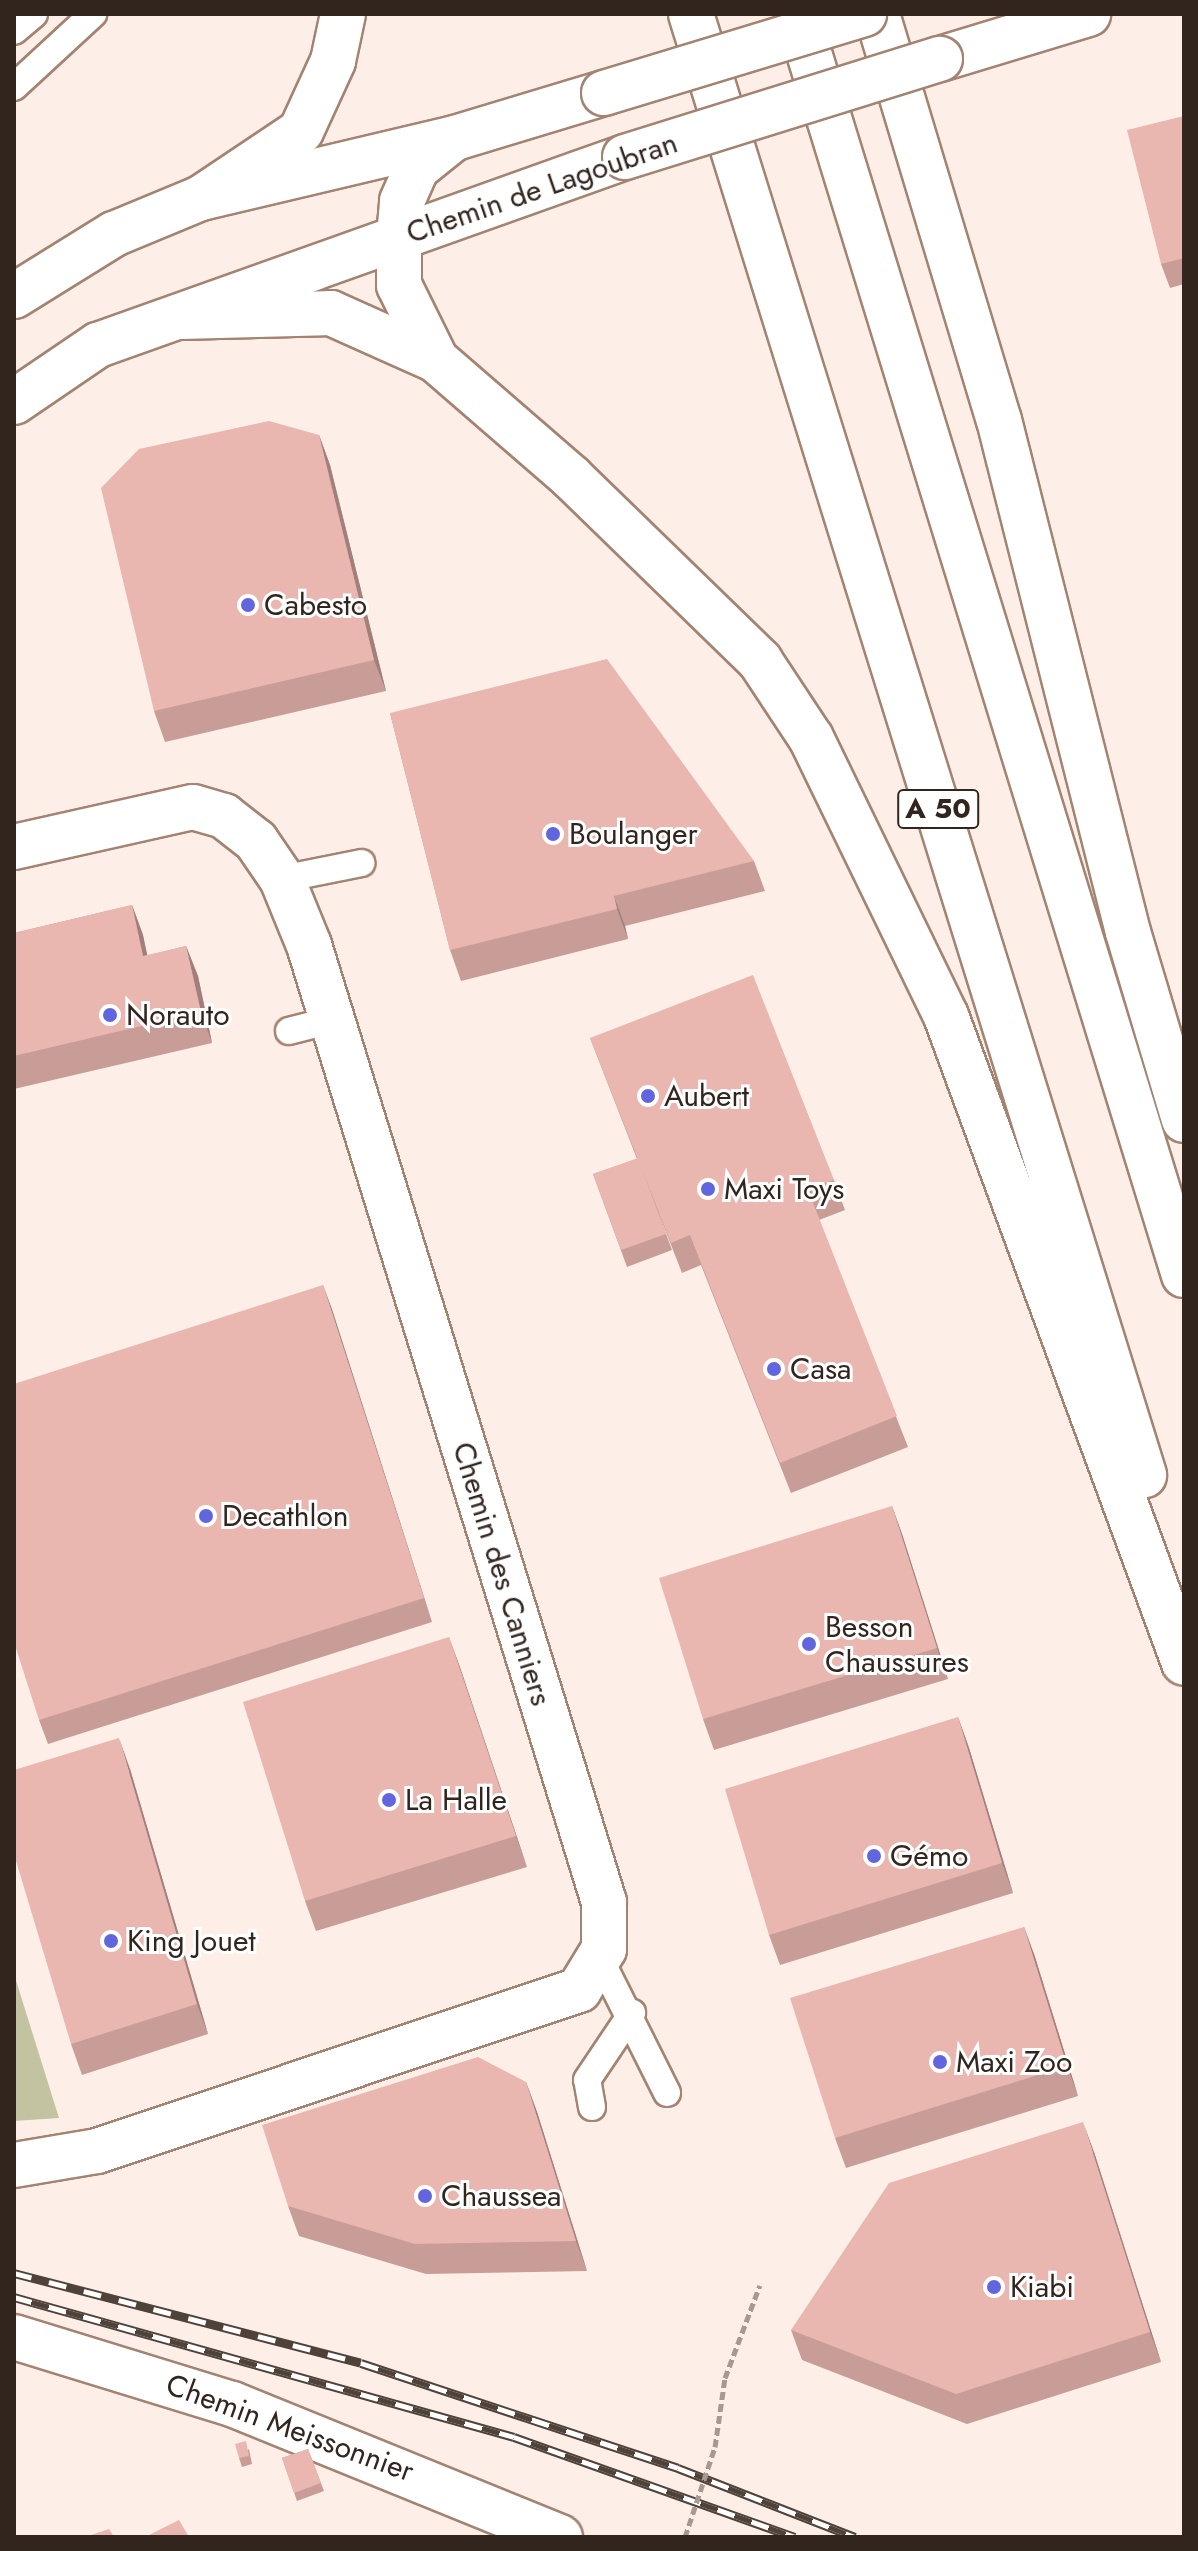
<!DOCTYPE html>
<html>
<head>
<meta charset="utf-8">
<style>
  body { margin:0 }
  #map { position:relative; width:1198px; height:2551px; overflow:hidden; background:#fdefe7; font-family:Jost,sans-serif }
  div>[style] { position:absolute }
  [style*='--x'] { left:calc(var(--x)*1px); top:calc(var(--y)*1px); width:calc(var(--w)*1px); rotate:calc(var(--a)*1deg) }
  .green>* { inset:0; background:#c3c2a1 }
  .path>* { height:5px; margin-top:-2.5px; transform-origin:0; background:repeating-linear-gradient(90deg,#a69991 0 8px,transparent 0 12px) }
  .roads { filter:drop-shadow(2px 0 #a38371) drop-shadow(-2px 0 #a38371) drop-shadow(0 2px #a38371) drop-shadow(0 -2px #a38371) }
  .lane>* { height:26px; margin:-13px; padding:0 13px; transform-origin:13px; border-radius:13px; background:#fff }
  .street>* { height:44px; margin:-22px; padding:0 22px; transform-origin:22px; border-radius:22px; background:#fff }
  .secondary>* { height:44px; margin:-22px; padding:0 22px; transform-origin:22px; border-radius:22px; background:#fff }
  .highway>* { height:44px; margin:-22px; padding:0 22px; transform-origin:22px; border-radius:22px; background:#fff }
  .rail>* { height:9px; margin-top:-4.5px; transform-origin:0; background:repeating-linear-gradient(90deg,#fff 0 18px,#4f423b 0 36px); box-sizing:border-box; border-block:2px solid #4f423b }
  .path-bridge>* { height:5px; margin-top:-2.5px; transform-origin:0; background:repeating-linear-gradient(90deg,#a69991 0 8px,transparent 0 12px) }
  .bridges { filter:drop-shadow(2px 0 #a38371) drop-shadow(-2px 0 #a38371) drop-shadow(0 2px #a38371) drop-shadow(0 -2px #a38371) }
  .secondary-bridge>* { height:44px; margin:-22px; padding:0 22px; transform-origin:22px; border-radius:22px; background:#fff }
  .wall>* { inset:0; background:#c89d97 }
  .shaded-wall>* { inset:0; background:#a37f7b }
  .building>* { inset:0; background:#e9b6b0 }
  .dots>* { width:22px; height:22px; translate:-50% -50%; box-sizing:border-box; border:4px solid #fff; border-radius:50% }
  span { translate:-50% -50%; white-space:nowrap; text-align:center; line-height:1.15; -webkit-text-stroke:6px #fff; paint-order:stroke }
  .shield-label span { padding:2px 6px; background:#fff; border:2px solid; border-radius:6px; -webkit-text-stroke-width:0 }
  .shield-label { font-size:28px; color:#32251e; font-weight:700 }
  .street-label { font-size:30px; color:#32251e }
  .poi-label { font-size:30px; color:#32251e }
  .left { translate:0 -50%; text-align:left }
  .frame { position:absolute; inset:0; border:16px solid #32251e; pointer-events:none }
</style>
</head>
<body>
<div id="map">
  <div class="green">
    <i style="clip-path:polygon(14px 1974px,59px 2118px,14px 2121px)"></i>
  </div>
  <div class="path">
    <i style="--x:715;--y:2447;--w:70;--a:-81.8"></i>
    <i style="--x:725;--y:2378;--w:99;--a:-69.4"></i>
  </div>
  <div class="roads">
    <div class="lane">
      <i style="--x:14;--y:31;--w:26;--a:-40"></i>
      <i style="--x:14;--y:87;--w:108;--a:-42.7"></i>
      <i style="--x:282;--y:879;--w:81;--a:-11.4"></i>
      <i style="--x:289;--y:1031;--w:44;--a:-14.3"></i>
      <i style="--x:599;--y:1957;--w:152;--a:63.4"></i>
      <i style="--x:592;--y:2107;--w:27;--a:-100"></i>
      <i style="--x:587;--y:2080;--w:81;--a:-56.1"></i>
    </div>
    <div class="street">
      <i style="--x:14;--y:847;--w:183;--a:-12.6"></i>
      <i style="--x:193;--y:807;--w:32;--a:16"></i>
      <i style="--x:224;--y:816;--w:41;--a:38"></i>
      <i style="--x:256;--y:841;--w:46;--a:55.6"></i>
      <i style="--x:282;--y:879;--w:71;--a:67.8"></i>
      <i style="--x:309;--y:945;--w:1001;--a:72.87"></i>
      <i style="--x:604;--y:1902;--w:47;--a:90"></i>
      <i style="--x:604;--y:1949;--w:48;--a:121.4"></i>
      <i style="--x:579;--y:1990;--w:508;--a:161.53"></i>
      <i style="--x:97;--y:2151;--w:84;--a:170.4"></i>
      <i style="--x:14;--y:2337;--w:228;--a:17.1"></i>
      <i style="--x:232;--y:2404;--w:354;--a:22.1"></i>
    </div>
    <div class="secondary">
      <i style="--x:940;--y:59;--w:155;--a:-16.9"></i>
      <i style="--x:399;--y:237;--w:36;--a:-85"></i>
      <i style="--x:402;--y:201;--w:36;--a:-66"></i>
      <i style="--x:417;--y:168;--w:46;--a:-38.9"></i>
      <i style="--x:14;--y:296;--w:118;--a:-31.8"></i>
      <i style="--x:114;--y:234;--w:94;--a:-22.5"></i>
      <i style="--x:201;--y:198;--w:261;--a:-13.3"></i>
      <i style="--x:455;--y:138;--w:156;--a:-16.8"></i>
      <i style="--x:14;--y:402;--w:102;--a:-34.2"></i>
      <i style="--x:98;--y:345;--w:560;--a:-19.63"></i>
    </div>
    <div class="highway">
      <i style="--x:691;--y:14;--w:1530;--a:72.77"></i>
      <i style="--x:797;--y:14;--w:1319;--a:72.94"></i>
      <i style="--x:877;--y:14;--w:424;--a:73.3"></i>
      <i style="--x:999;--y:420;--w:528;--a:75.86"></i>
      <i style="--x:1128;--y:932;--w:196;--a:73.4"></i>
      <i style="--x:201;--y:198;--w:120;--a:-33.8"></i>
      <i style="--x:301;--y:131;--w:77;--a:-65.4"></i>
      <i style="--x:333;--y:61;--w:48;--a:-78"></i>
      <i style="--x:399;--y:237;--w:48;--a:90"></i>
      <i style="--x:399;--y:285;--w:84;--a:63.7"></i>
      <i style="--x:181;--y:317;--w:150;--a:-1.5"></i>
      <i style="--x:331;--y:313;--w:115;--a:24.1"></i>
      <i style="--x:436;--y:360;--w:179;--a:40.9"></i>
      <i style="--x:571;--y:477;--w:264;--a:44.2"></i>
      <i style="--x:760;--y:661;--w:92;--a:56.5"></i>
      <i style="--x:811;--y:738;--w:309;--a:64.1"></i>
      <i style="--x:946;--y:1016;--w:689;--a:69.8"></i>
    </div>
  </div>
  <div class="rail">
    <i style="--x:14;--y:2273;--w:358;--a:14.5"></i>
    <i style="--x:361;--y:2363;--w:334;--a:18.3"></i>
    <i style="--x:678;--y:2468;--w:190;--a:21.3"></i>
    <i style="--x:14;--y:2297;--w:519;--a:15.64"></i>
    <i style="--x:514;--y:2437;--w:298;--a:19.6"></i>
  </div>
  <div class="path-bridge">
    <i style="--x:685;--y:2537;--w:95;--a:-71.6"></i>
  </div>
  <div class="bridges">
    <div class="secondary-bridge">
      <i style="--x:604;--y:93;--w:272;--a:-16.9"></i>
      <i style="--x:625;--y:157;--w:330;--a:-17.3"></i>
    </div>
  </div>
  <div class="wall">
    <i style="clip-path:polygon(1184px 116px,1184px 284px,1170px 288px,1161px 264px)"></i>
    <i style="clip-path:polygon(319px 435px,330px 465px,386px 691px,165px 742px,154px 711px)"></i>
    <i style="clip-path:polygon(390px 713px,754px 861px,765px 891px,625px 926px,628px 939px,461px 981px,450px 950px)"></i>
    <i style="clip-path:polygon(132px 905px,143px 935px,147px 956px,186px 946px,198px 976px,212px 1043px,14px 1089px,14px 933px)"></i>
    <i style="clip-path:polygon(590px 1038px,834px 1180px,845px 1210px,819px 1220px,908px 1447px,791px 1493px,701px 1265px,682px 1273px,657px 1209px,672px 1250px,627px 1267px,593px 1174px,637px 1159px)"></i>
    <i style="clip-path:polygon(323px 1285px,432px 1622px,48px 1744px,39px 1720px)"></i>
    <i style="clip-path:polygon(892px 1506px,903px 1537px,948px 1679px,714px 1750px,703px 1719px)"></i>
    <i style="clip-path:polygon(449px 1637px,527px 1867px,316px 1931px,305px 1901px)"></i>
    <i style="clip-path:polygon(958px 1717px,969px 1748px,1013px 1893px,780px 1965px,769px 1935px)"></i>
    <i style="clip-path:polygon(130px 1769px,208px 2034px,82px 2075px,71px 2044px)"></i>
    <i style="clip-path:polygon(1024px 1927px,1035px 1957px,1078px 2096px,846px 2168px,835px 2138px)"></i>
    <i style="clip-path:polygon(526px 2082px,537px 2112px,587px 2271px,426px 2274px,299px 2236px,288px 2206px)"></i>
    <i style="clip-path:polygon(1094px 2152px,1161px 2362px,967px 2424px,802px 2360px,791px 2330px)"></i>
    <i style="clip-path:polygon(249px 2449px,252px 2464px,242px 2467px,239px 2458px)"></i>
    <i style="clip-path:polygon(308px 2449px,324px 2491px,297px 2501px,282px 2458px)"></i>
  </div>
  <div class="shaded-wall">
    <i style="clip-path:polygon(319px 435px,330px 465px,386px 691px,374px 660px)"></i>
    <i style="clip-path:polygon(614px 896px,625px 926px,628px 939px,617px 909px)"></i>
    <i style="clip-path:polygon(132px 905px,143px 935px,154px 987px,143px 956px)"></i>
    <i style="clip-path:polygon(186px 946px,198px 976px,212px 1043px,201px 1012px)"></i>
    <i style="clip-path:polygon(323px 1285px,332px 1309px,432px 1622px,424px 1598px)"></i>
    <i style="clip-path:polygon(892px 1506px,903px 1537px,948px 1679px,937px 1648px)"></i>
    <i style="clip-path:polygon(449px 1637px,460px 1667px,527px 1867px,516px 1836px)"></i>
    <i style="clip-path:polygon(958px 1717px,969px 1748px,1013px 1893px,1002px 1863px)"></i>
    <i style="clip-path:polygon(119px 1738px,130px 1769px,208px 2034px,197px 2004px)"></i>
    <i style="clip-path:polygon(1024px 1927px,1035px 1957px,1078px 2096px,1067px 2066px)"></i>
    <i style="clip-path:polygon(526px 2082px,537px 2112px,587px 2271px,576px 2241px)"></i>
    <i style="clip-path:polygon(1083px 2122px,1094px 2152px,1161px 2362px,1150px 2332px)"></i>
  </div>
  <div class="building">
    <i style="clip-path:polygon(1184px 116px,1184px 258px,1161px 264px,1127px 130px)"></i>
    <i style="clip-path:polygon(269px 421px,319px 435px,374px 660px,154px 711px,101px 488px,139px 449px)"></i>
    <i style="clip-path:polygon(607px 659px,754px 861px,614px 896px,617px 909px,450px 950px,390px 713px)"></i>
    <i style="clip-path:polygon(132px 905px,143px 956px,186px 946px,201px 1012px,14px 1056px,14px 933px)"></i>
    <i style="clip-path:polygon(753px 975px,834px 1180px,808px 1190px,897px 1416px,780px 1463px,690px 1235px,671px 1243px,590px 1038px)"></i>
    <i style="clip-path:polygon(638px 1158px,666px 1234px,621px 1250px,593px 1174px)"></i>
    <i style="clip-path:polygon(323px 1285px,424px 1598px,39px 1720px,14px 1642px,14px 1384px)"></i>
    <i style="clip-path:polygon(892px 1506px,937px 1648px,703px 1719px,659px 1578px)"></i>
    <i style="clip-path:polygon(449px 1637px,516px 1836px,305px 1901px,243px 1702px)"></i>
    <i style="clip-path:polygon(958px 1717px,1002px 1863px,769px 1935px,725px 1789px)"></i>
    <i style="clip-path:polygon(119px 1738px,197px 2004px,71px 2044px,14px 1854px,14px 1770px)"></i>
    <i style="clip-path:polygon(1024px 1927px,1067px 2066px,835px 2138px,790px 1998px)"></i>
    <i style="clip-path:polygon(478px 2057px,526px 2082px,576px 2241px,415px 2244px,288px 2206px,262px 2125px)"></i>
    <i style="clip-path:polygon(1083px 2122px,1150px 2332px,956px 2394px,791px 2330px,889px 2183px)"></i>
    <i style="clip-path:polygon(246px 2441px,249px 2456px,239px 2458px,235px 2444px)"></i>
    <i style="clip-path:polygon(308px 2449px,321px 2483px,294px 2493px,282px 2458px)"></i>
    <i style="clip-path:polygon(179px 2520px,189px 2537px,145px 2537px)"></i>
    <i style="clip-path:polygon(109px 2529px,114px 2537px,85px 2537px)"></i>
  </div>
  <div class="dots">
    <i style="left:248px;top:605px;background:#6266de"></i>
    <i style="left:553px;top:834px;background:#6266de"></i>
    <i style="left:110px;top:1015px;background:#6266de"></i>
    <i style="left:648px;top:1096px;background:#6266de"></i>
    <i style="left:708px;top:1189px;background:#6266de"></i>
    <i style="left:774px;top:1369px;background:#6266de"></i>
    <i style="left:206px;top:1516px;background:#6266de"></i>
    <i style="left:809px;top:1644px;background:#6266de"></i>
    <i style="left:389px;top:1800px;background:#6266de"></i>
    <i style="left:874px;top:1856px;background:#6266de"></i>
    <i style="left:111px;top:1941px;background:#6266de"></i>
    <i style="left:940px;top:2062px;background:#6266de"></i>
    <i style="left:425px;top:2196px;background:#6266de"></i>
    <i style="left:994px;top:2287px;background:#6266de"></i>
  </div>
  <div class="shield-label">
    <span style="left:938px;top:809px">A 50</span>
  </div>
  <div class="street-label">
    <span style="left:542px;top:188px;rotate:-19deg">Chemin de Lagoubran</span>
    <span style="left:502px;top:1574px;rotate:73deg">Chemin des Canniers</span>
    <span style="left:290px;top:2428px;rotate:20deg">Chemin Meissonnier</span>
  </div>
  <div class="poi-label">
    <span class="left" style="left:264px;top:605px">Cabesto</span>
    <span class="left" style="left:569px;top:834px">Boulanger</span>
    <span class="left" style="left:126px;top:1015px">Norauto</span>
    <span class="left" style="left:664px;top:1096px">Aubert</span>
    <span class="left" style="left:724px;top:1189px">Maxi Toys</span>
    <span class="left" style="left:790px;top:1369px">Casa</span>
    <span class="left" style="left:222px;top:1516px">Decathlon</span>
    <span class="left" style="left:825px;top:1644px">Besson<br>Chaussures</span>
    <span class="left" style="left:405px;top:1800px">La Halle</span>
    <span class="left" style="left:890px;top:1856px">Gémo</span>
    <span class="left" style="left:127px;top:1941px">King Jouet</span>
    <span class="left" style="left:956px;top:2062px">Maxi Zoo</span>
    <span class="left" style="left:441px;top:2196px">Chaussea</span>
    <span class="left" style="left:1010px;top:2287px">Kiabi</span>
  </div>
  <div class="frame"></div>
</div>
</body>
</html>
